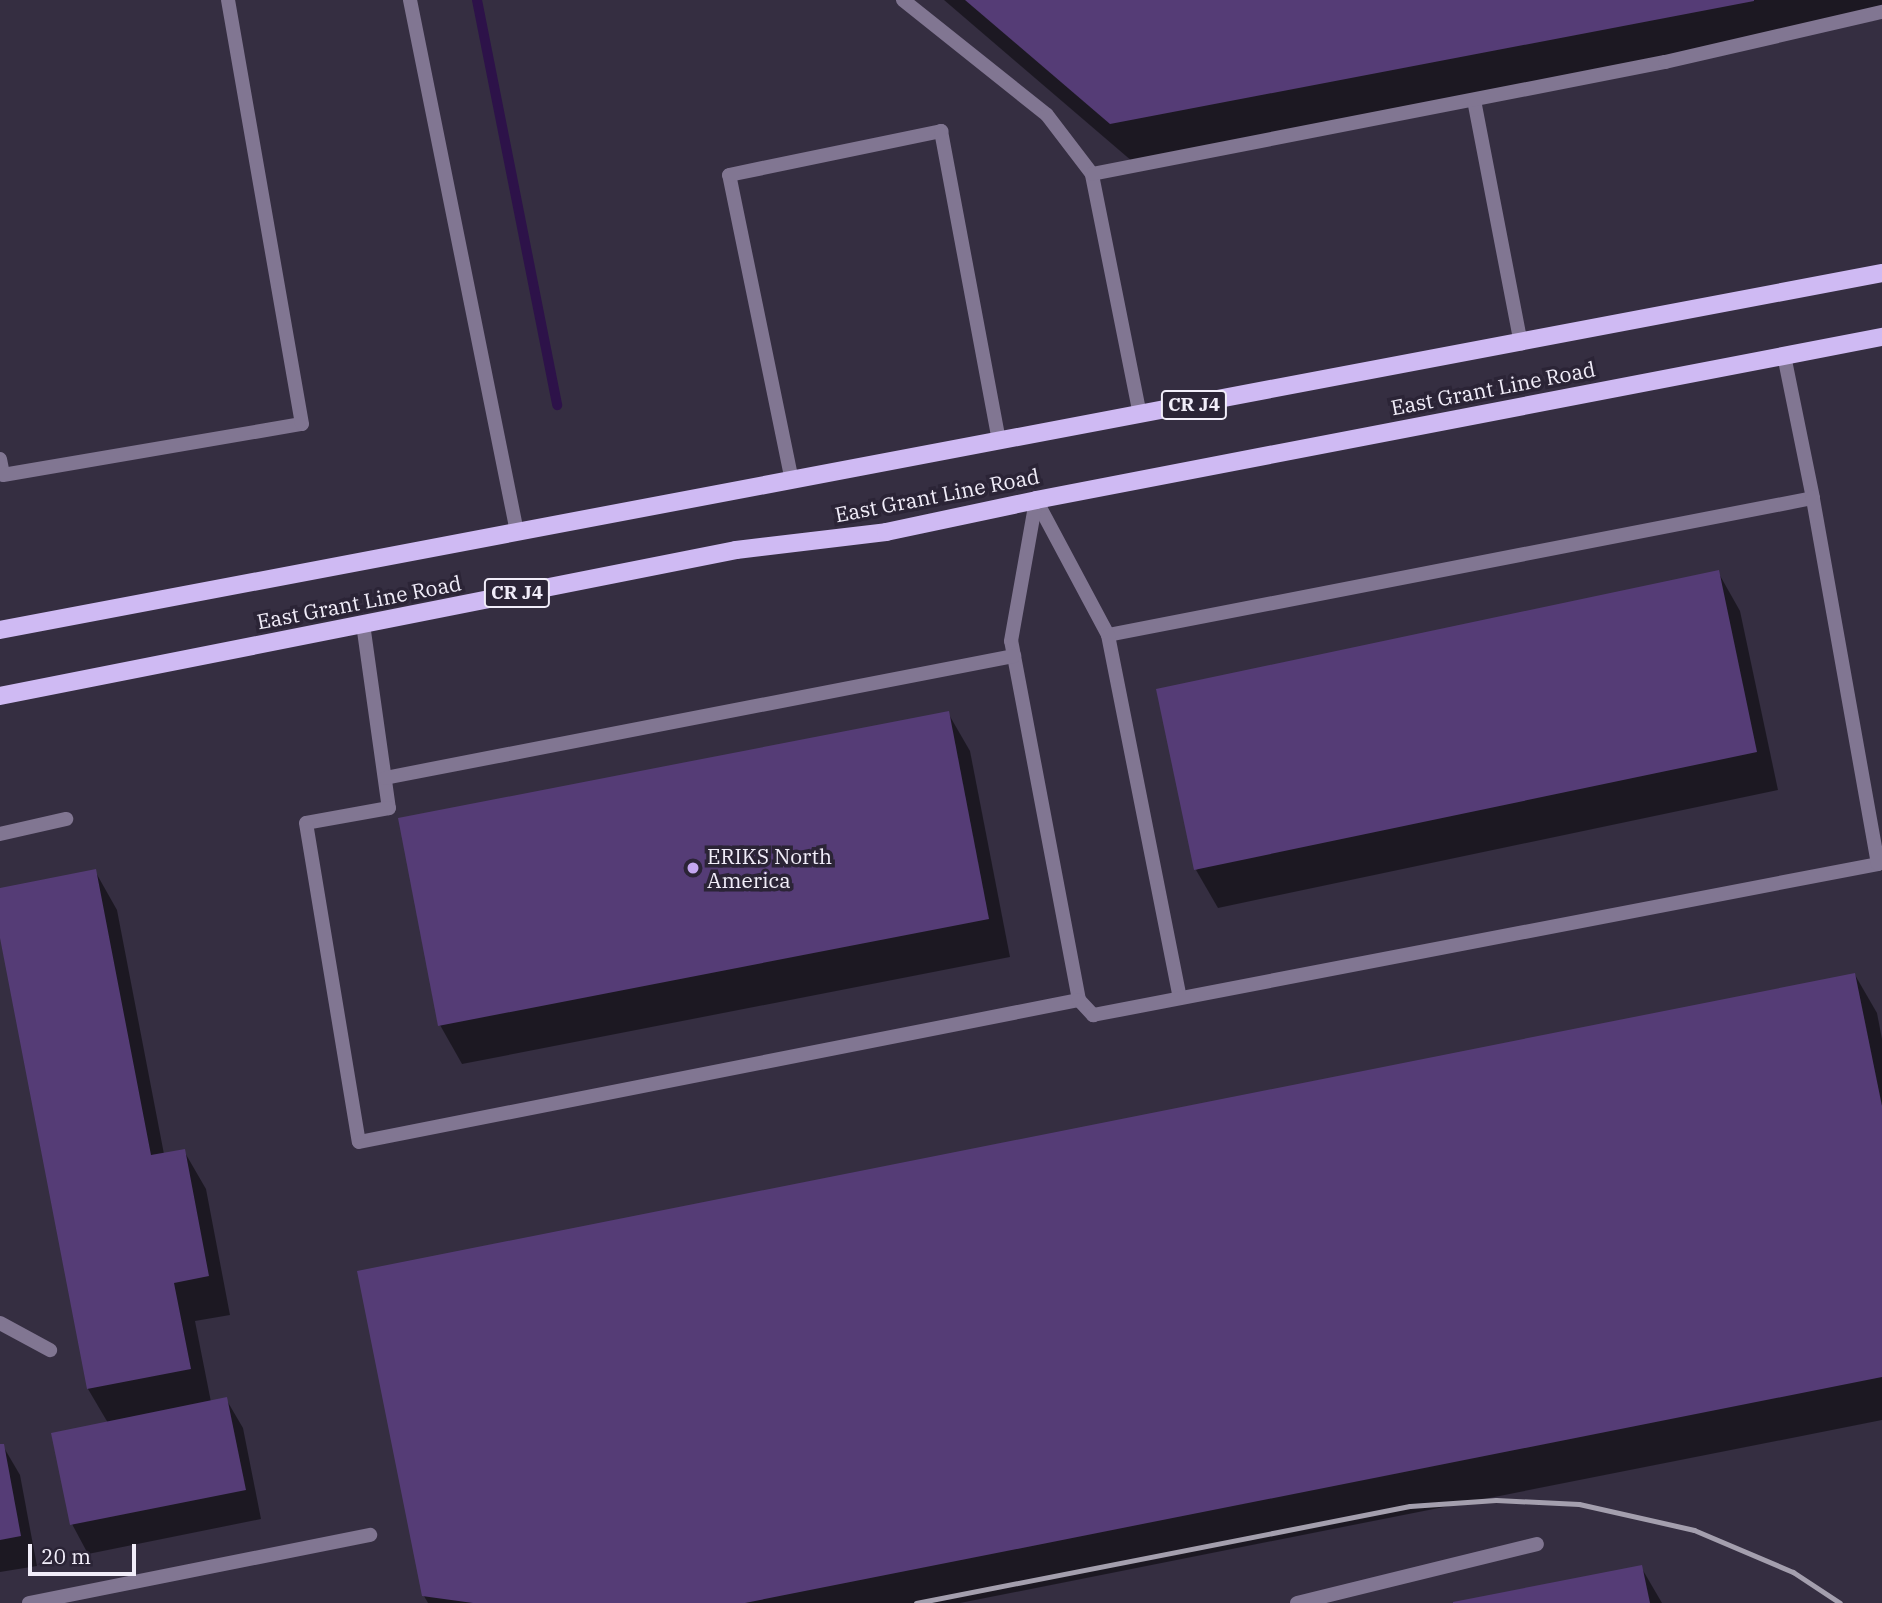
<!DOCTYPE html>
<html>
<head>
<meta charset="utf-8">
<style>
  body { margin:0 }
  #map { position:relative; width:1882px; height:1603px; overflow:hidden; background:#352e41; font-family:"IBM Plex Serif",serif }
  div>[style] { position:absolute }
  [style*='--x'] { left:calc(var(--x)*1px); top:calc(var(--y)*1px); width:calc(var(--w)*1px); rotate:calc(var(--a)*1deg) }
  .shadow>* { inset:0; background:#0007 }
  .stream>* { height:10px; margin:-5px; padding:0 5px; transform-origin:5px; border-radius:5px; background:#2d1249 }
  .building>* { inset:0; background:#553c76 }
  .lane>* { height:14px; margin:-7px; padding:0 7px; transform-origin:7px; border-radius:7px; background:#817692 }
  .primary>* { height:18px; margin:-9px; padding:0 9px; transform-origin:9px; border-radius:9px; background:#cfbaf3 }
  .rail>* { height:5px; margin:-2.5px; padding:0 2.5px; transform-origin:2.5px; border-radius:2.5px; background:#a49fae }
  .dots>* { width:19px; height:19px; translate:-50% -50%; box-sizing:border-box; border:4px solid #2b2436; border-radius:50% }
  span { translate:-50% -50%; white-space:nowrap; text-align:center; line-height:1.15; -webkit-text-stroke:7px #2b2436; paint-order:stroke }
  .shield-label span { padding:2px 5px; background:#2b2436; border:2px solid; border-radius:5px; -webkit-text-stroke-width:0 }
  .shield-label { font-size:19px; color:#f1edf9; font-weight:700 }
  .street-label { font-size:21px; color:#f1edf9 }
  .poi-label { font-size:21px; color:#f1edf9 }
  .left { translate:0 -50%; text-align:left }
  .scale { position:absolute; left:28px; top:1544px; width:108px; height:32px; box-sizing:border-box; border:4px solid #f1edf9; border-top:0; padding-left:9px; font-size:21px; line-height:24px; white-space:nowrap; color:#f1edf9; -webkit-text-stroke:5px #2b2436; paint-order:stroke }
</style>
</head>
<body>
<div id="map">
  <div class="shadow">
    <i style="clip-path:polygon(944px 0,1882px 0,1882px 19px,1133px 162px)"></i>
    <i style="clip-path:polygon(1718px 572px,1740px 611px,1778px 790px,1218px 908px,1196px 870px)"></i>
    <i style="clip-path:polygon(948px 713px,970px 751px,1010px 957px,462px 1064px,440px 1025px)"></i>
    <i style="clip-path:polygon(95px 871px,117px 910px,164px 1154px,184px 1151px,206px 1189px,230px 1315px,195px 1321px,211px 1402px,226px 1399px,243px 1428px,261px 1519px,88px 1554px,72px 1524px,108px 1423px,88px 1389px,0 929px,0 890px)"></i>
    <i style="clip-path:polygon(1855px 975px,1877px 1013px,1882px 1039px,1882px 1420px,960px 1603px,428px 1603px,424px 1596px)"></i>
    <i style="clip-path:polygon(0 1446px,3px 1446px,20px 1475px,37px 1566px,0 1572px)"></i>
    <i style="clip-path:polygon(1641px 1567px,1662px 1603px,1455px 1603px)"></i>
  </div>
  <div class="stream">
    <i style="--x:477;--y:0;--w:413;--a:78.8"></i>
  </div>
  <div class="building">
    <i style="clip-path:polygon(965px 0,1754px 0,1754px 1px,1110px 124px)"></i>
    <i style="clip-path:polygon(1719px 570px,1757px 752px,1194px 870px,1156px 689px)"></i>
    <i style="clip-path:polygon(949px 711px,989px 919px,438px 1026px,398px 818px)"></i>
    <i style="clip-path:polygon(96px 869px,151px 1155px,185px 1149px,209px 1276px,174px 1283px,191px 1369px,87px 1389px,0 938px,0 888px)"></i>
    <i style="clip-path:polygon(1855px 973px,1882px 1106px,1882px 1377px,745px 1603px,473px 1603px,422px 1596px,357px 1271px)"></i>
    <i style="clip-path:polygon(227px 1397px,246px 1490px,70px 1525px,51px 1433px)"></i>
    <i style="clip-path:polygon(0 1444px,4px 1444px,21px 1536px,0 1540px)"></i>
    <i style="clip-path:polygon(1642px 1565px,1650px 1603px,1453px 1603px,1453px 1602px)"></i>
  </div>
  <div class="lane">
    <i style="--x:410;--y:0;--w:543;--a:78.63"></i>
    <i style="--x:903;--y:0;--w:184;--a:38.6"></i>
    <i style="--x:1047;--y:115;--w:74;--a:52.7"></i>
    <i style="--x:1474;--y:100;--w:248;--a:79.1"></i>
    <i style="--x:1140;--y:415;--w:246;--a:-101.3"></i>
    <i style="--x:1092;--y:174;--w:584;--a:-11.06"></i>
    <i style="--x:1665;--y:62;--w:223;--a:-13"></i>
    <i style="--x:0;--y:459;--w:16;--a:79"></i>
    <i style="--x:3;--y:475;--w:303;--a:-9.7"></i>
    <i style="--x:302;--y:424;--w:430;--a:-99.9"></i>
    <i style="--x:792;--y:481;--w:312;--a:-101.6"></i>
    <i style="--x:729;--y:175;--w:217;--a:-11.7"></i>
    <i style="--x:941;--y:131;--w:316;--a:79.4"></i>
    <i style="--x:1036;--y:500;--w:153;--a:61.9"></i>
    <i style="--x:1108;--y:635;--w:718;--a:-11"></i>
    <i style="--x:1813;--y:498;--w:146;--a:-101.5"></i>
    <i style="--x:363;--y:624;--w:186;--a:82"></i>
    <i style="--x:389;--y:808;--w:84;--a:169.8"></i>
    <i style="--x:306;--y:823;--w:323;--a:80.6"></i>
    <i style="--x:359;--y:1142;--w:734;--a:-11.16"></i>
    <i style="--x:1079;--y:1000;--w:365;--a:-100.7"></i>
    <i style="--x:1011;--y:641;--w:143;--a:-79.9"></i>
    <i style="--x:1108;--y:635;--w:370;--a:78.8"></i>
    <i style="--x:385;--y:778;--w:641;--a:-10.98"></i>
    <i style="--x:0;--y:834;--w:68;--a:-12.8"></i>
    <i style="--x:1079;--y:1000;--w:21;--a:47"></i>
    <i style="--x:1093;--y:1015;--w:799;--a:-10.89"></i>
    <i style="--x:1878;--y:864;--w:372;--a:-100.1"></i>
    <i style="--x:0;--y:1323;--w:57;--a:28.4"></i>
    <i style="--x:29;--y:1603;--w:348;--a:-11.3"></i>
    <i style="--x:1297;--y:1603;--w:247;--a:-13.8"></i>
  </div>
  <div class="primary">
    <i style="--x:0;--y:630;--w:1916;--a:-10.74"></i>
    <i style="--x:0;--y:696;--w:750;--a:-11.22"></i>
    <i style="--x:736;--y:550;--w:151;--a:-6.8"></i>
    <i style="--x:886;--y:532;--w:153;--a:-12"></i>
    <i style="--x:1036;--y:500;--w:862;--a:-10.91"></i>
  </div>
  <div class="rail">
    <i style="--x:916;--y:1603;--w:503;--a:-11.11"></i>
    <i style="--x:1410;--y:1506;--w:86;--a:-4"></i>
    <i style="--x:1496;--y:1500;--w:83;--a:2.8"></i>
    <i style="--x:1579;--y:1504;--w:118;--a:12.7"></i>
    <i style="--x:1694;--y:1530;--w:108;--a:23"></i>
    <i style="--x:1793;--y:1572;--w:56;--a:33.4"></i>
  </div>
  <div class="dots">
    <i style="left:693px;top:868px;background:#c4a7f1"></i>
  </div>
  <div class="shield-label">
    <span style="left:1194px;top:405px">CR J4</span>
    <span style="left:517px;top:593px">CR J4</span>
  </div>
  <div class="street-label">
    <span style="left:1493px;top:388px;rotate:-11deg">East Grant Line Road</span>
    <span style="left:937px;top:495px;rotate:-11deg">East Grant Line Road</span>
    <span style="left:359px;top:602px;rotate:-11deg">East Grant Line Road</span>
  </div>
  <div class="poi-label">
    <span class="left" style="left:707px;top:868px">ERIKS North<br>America</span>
  </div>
  <div class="scale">20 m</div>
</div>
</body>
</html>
